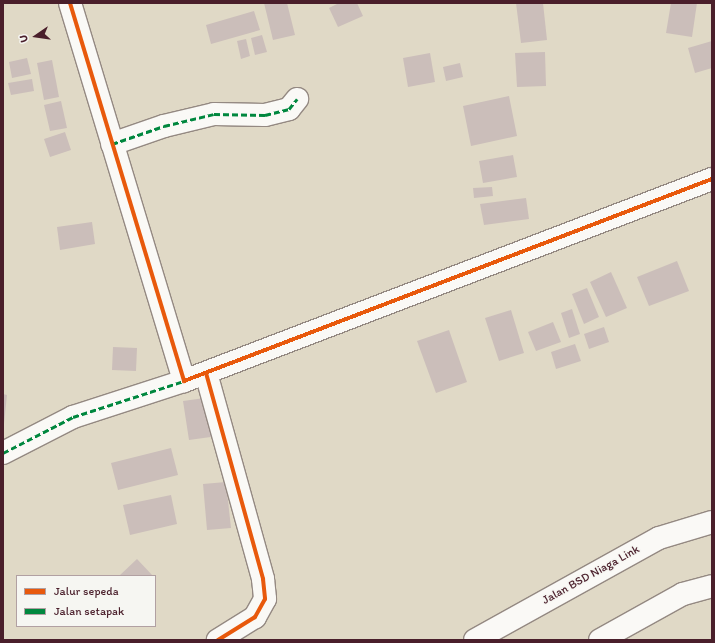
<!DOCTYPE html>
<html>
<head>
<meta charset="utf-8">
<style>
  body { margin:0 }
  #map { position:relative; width:715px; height:643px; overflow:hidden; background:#e0d9c6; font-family:Itim,sans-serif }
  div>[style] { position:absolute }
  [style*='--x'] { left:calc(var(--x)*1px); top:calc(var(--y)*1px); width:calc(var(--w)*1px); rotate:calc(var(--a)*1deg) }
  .building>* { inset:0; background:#cbbeba }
  .roads { filter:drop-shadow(1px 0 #948982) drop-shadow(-1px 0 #948982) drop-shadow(0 1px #948982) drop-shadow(0 -1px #948982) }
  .minor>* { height:22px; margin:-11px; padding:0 11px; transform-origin:11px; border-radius:11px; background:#faf9f6 }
  .quiet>* { height:3px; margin-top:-1.5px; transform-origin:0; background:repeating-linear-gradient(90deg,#00873e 0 6px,transparent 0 9px) }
  .cycleway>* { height:4px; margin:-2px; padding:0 2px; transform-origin:2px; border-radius:2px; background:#e8590c }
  span { translate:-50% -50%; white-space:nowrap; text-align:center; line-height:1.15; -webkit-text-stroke:3px #f6f6f2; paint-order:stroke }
  .street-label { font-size:12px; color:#4a1f2b }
  .frame { position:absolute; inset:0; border:4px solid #4a1f2b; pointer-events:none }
  .legend { position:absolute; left:16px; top:575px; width:140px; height:52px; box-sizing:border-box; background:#f6f6f2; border:1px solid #b1a0a2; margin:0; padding:5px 7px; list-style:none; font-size:12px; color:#4a1f2b }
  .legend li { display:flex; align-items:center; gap:8px; height:20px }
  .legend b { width:20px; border:1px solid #b1a0a2 }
  .north { position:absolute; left:16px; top:16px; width:40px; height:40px; -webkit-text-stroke:3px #f6f6f2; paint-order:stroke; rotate:257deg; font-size:11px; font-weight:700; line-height:16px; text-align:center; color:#4a1f2b }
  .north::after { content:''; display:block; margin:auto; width:14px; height:18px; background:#4a1f2b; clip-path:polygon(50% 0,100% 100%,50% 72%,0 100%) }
</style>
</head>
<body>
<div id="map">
  <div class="building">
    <i style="clip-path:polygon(264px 3px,287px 3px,295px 35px,273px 40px)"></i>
    <i style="clip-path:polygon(339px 3px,357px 3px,363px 16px,338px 27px,329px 8px)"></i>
    <i style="clip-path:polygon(516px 3px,543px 3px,547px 40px,521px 43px)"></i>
    <i style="clip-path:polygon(671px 3px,697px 3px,692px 37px,666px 33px)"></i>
    <i style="clip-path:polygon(254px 11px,260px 30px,211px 44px,206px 25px)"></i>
    <i style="clip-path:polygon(262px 35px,267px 52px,255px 55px,251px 38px)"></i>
    <i style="clip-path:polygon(246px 39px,250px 56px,241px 59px,237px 41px)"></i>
    <i style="clip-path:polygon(712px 41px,712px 68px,695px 73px,688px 48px)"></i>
    <i style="clip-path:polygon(545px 52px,546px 86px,517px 87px,515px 53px)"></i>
    <i style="clip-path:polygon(430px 53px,435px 82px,408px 87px,403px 58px)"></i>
    <i style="clip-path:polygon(27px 58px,31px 74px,12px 78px,9px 62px)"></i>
    <i style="clip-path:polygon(52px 60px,59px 97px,44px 100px,37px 63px)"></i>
    <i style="clip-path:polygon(460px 63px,463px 77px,446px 81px,443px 67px)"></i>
    <i style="clip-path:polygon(32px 79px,34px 91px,11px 95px,8px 83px)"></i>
    <i style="clip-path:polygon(509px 96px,517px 136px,471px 146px,463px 106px)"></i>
    <i style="clip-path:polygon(61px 101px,67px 128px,50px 131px,44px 105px)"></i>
    <i style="clip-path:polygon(65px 132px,71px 150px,50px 157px,44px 139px)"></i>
    <i style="clip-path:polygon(513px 155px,517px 177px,483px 183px,479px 161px)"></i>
    <i style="clip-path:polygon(492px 187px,493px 196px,474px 198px,473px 188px)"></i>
    <i style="clip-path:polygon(526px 198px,529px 219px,484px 225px,480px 204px)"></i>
    <i style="clip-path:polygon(92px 222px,95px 244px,60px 250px,57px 227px)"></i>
    <i style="clip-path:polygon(677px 261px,689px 291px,649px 306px,637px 277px)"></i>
    <i style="clip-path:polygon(611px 272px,627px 308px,606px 317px,590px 282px)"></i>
    <i style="clip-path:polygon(587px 288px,599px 317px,584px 324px,572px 294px)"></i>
    <i style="clip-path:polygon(572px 309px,580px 334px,569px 338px,561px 313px)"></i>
    <i style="clip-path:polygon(511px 310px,524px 353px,499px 361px,485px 318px)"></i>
    <i style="clip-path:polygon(553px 322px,561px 342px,536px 351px,528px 332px)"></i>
    <i style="clip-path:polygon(604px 327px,609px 342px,589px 349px,584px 334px)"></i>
    <i style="clip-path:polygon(449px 330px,467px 382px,436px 393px,417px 341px)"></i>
    <i style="clip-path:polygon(575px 344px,581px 361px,556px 369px,551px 352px)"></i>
    <i style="clip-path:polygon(113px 347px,137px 348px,136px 371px,112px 370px)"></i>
    <i style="clip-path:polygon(3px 394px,7px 395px,4px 424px,3px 424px)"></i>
    <i style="clip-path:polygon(212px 397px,218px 436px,189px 440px,183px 401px)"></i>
    <i style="clip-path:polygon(171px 448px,178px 475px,118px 490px,111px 463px)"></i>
    <i style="clip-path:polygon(226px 482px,231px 528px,207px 530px,203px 484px)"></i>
    <i style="clip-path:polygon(171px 495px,177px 524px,130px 535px,123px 505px)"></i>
    <i style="clip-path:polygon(137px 559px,153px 576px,119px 576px)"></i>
  </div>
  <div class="roads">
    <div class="minor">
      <i style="--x:70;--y:3;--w:395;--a:73.2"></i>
      <i style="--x:184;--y:381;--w:565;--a:-20.94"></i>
      <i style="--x:112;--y:144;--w:55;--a:-19.1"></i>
      <i style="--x:164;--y:126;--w:51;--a:-13.5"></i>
      <i style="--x:214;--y:114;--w:51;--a:1.1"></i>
      <i style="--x:265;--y:115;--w:25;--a:-14"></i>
      <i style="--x:289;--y:109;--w:13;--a:-51"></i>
      <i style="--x:206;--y:373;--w:214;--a:74.5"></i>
      <i style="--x:263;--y:579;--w:20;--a:84"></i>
      <i style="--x:265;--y:599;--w:21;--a:119"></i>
      <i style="--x:255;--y:617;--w:44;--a:148.1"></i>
      <i style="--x:3;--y:453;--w:79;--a:-27.2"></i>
      <i style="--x:73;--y:417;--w:117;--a:-18"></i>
      <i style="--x:475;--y:640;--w:210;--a:-29"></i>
      <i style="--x:659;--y:538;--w:55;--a:-16.8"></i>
      <i style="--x:600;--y:640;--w:95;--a:-29"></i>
      <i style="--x:683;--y:594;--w:30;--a:-15"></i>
    </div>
  </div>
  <div class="quiet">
    <i style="--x:112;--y:144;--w:55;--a:-19.1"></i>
    <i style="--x:164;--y:126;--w:51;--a:-13.5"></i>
    <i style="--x:214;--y:114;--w:51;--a:1.1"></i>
    <i style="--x:265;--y:115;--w:25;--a:-14"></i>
    <i style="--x:289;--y:109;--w:13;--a:-51"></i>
    <i style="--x:3;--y:453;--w:79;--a:-27.2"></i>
    <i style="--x:73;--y:417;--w:117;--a:-18"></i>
  </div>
  <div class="cycleway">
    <i style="--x:70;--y:3;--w:395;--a:73.2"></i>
    <i style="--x:184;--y:381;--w:565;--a:-20.94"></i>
    <i style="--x:206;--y:373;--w:214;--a:74.5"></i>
    <i style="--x:263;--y:579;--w:20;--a:84"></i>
    <i style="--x:265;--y:599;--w:21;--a:119"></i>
    <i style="--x:255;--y:617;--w:44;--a:148.1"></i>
  </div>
  <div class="street-label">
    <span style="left:591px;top:575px;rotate:-29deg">Jalan BSD Niaga Link</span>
  </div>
  <div class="frame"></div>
  <ul class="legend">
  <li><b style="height:5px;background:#e8590c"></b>Jalur sepeda</li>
  <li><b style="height:5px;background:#00873e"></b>Jalan setapak</li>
  </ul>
  <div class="north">U</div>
</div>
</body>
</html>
